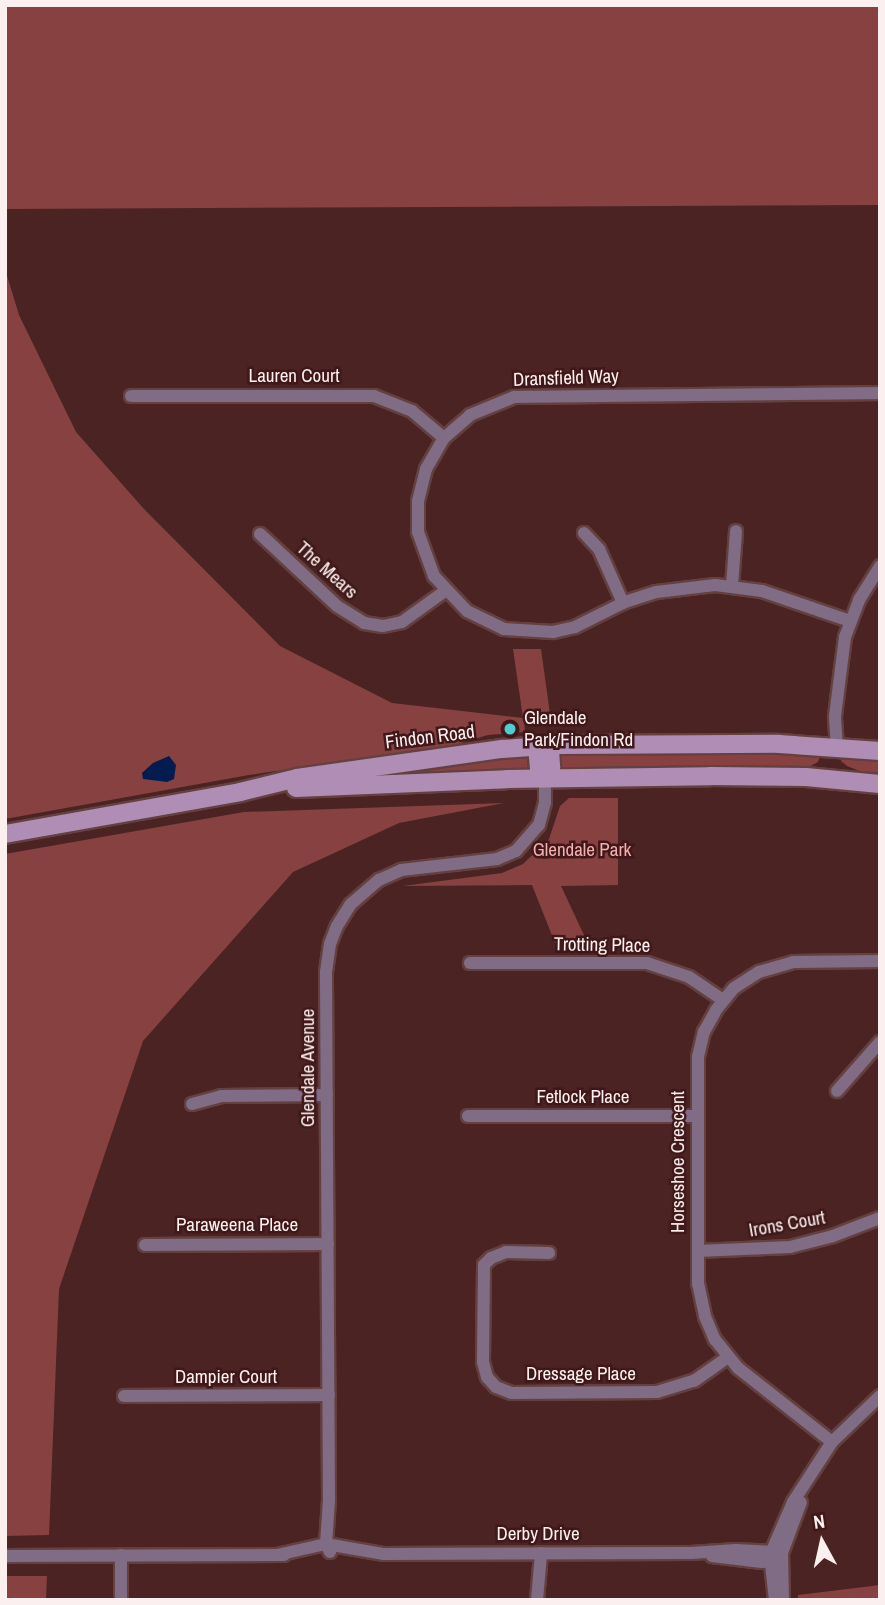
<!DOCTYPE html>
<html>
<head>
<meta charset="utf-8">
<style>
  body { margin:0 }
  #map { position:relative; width:885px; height:1605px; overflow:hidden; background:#4b2323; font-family:"Archivo Narrow",sans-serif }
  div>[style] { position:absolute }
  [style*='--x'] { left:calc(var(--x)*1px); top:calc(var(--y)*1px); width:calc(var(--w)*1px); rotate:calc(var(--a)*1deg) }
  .green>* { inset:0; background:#874141 }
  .water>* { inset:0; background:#021c50 }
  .roads { filter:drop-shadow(2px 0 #644040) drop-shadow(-2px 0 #644040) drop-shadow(0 2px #644040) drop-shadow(0 -2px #644040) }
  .street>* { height:12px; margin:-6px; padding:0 6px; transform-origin:6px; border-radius:6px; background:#816c85 }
  .secondary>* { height:18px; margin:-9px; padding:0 9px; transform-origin:9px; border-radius:9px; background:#af8db5 }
  .dots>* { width:19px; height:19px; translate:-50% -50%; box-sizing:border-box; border:4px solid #401819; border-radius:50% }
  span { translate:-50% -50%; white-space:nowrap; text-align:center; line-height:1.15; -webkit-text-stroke:5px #401819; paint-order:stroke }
  .street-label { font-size:19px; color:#fbf0ef }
  .poi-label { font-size:19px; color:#fbf0ef }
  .left { translate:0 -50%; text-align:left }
  .park-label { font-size:19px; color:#f2afad }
  .frame { position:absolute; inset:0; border:7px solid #fbf0ef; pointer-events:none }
  .north { position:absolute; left:787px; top:1507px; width:70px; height:70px; -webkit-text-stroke:5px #401819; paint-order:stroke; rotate:352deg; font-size:19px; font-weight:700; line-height:28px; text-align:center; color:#fbf0ef }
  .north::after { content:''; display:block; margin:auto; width:24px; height:32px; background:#fbf0ef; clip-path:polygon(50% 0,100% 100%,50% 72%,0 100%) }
</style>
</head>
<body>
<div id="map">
  <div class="green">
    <i style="clip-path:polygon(5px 5px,880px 5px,880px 205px,5px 209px)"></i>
    <i style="clip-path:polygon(5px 269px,19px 315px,76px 432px,144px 509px,280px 646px,392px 703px,523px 718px,513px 649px,541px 649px,551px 721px,524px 718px,525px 732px,488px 735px,458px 744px,249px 775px,5px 819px)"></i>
    <i style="clip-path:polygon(560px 752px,819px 752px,820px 756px,818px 762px,801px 771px,566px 774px,557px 768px)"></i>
    <i style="clip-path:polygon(531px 755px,532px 769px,529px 772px,314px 779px,413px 763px)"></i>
    <i style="clip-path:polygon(842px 755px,880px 755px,880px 779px,847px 766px,841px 761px)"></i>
    <i style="clip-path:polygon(569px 798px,618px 798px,618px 885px,561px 886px,590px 948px,557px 948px,532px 885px,403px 886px,502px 873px,523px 864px,549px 839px,560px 806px)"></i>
    <i style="clip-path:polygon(504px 803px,399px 823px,293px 872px,143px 1041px,59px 1289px,49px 1535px,5px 1536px,5px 854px,244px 812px)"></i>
    <i style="clip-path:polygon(5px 1576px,47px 1576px,46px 1600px,5px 1600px)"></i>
    <i style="clip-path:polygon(880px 1585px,880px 1600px,798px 1600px,798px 1595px)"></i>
  </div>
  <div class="water">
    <i style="clip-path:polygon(169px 756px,176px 765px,174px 779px,167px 782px,143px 779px,142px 773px,153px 763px)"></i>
  </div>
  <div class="roads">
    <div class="street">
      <i style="--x:131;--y:396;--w:243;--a:0"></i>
      <i style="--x:374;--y:396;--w:41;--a:21.5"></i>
      <i style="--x:412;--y:411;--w:42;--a:40.2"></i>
      <i style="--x:584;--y:533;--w:22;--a:47"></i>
      <i style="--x:599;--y:549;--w:59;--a:66"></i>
      <i style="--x:260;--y:534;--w:105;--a:43.1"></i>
      <i style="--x:337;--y:606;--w:32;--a:32"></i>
      <i style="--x:364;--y:623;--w:19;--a:9"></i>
      <i style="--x:383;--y:626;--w:19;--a:-12"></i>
      <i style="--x:402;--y:622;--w:53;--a:-35.8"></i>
      <i style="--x:732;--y:586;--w:55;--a:-85.8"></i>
      <i style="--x:850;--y:621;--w:93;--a:-161.2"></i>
      <i style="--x:762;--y:591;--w:47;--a:-172.7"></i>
      <i style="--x:715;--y:585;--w:59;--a:173.2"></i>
      <i style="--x:656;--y:592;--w:35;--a:162"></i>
      <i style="--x:623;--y:603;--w:54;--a:153.4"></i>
      <i style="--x:575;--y:627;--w:23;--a:167"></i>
      <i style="--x:553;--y:632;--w:49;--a:-176.5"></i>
      <i style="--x:504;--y:629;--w:41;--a:-154.1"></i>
      <i style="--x:467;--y:611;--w:48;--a:-133.3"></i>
      <i style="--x:434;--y:576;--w:47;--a:-110"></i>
      <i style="--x:418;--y:532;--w:31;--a:-90"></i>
      <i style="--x:418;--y:501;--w:33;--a:-76"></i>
      <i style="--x:426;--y:469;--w:36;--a:-60"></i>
      <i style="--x:444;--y:438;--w:35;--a:-41"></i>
      <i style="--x:470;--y:415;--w:48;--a:-22.2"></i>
      <i style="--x:514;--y:397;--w:366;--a:-0.6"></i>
      <i style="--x:837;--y:747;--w:31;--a:-94"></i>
      <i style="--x:835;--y:716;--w:80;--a:-82.8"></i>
      <i style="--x:845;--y:637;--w:40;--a:-69"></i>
      <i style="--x:859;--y:600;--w:40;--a:-58"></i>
      <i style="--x:470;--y:963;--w:177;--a:0"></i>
      <i style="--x:647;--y:963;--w:44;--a:18.4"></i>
      <i style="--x:689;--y:977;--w:41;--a:34.1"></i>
      <i style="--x:837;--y:1091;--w:65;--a:-48.7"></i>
      <i style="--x:192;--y:1104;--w:30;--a:-15"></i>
      <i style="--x:221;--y:1096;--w:106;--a:-0.5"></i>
      <i style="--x:468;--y:1116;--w:230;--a:0"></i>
      <i style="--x:145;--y:1245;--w:183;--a:-0.3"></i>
      <i style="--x:698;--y:1251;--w:92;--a:-2.5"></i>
      <i style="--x:790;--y:1247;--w:44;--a:-14.3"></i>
      <i style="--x:833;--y:1236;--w:50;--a:-21"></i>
      <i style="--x:549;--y:1253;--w:43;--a:-178.7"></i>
      <i style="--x:506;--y:1252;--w:16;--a:158"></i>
      <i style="--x:491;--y:1258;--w:10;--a:135"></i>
      <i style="--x:484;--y:1265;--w:97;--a:90.6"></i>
      <i style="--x:483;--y:1362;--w:16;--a:75"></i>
      <i style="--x:487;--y:1377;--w:13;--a:48"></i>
      <i style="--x:496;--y:1387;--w:17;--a:21"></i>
      <i style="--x:512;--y:1393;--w:145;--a:-0.4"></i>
      <i style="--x:657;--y:1392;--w:39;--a:-17"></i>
      <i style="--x:694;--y:1381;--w:42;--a:-35.2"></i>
      <i style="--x:124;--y:1396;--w:205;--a:-0.3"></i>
      <i style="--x:832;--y:1442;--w:120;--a:-141.8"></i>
      <i style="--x:738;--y:1368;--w:36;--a:-129"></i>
      <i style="--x:715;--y:1340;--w:26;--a:-113"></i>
      <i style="--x:705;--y:1316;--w:33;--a:-102"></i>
      <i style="--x:698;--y:1284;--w:227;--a:-90"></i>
      <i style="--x:698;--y:1057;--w:26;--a:-77"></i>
      <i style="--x:704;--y:1032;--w:25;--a:-61"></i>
      <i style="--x:716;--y:1010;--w:28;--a:-51"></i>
      <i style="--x:734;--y:988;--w:30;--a:-33"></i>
      <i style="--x:759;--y:972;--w:35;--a:-16"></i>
      <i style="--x:793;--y:962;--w:87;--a:-0.7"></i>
      <i style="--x:330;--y:1552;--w:9;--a:-117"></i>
      <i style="--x:326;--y:1544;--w:44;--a:-86.1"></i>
      <i style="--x:329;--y:1500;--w:528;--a:-90.33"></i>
      <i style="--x:326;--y:972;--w:28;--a:-82"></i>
      <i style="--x:330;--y:944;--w:19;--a:-69"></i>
      <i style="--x:337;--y:926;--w:26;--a:-58"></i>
      <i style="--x:351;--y:904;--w:37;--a:-41"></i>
      <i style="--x:379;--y:880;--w:24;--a:-24"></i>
      <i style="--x:401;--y:870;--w:97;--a:-6.5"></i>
      <i style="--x:497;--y:859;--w:21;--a:-23"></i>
      <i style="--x:516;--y:851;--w:35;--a:-49"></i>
      <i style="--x:539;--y:825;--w:23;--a:-75"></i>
      <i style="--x:545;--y:803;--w:25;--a:-90"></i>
      <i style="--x:121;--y:1555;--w:45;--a:90"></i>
      <i style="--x:277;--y:1555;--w:50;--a:-12.7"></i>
      <i style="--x:326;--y:1544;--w:59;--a:9.8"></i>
      <i style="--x:384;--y:1554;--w:307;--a:-0.2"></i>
      <i style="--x:691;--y:1553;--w:45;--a:-3.8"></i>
      <i style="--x:736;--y:1550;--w:34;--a:3"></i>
      <i style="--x:770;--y:1552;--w:13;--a:23"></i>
      <i style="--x:5;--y:1556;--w:279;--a:-0.2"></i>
      <i style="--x:712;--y:1556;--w:50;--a:6.8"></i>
      <i style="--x:762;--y:1562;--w:15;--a:-11"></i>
      <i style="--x:537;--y:1600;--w:47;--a:-85.1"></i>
      <i style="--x:775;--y:1600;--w:45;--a:-96.3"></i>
      <i style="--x:770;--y:1555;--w:58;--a:-66.5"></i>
      <i style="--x:793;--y:1502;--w:72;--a:-57"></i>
      <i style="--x:832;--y:1442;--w:66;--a:-43.8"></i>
      <i style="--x:783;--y:1600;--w:47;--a:-91.2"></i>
      <i style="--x:782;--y:1553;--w:54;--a:-69.6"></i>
    </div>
    <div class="secondary">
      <i style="--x:537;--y:746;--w:23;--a:85"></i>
      <i style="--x:539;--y:769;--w:11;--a:56"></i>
      <i style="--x:545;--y:778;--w:13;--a:-61"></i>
      <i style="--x:551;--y:767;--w:22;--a:-93"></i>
      <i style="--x:296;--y:788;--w:211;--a:-2.4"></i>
      <i style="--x:507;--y:779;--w:203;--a:-0.8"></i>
      <i style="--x:710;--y:776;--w:96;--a:0.6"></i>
      <i style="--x:806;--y:777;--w:74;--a:5.4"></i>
      <i style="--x:5;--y:834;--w:239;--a:-10.1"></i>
      <i style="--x:240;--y:792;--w:59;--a:-13.8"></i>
      <i style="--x:297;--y:778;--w:207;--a:-8.1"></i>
      <i style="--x:502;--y:749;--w:58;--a:-3.9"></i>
      <i style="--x:560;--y:745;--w:219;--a:-0.3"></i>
      <i style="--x:779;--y:744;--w:101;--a:4"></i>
    </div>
  </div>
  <div class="dots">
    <i style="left:510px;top:729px;background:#51ccd4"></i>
  </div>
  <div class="street-label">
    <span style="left:294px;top:376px">Lauren Court</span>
    <span style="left:566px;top:378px;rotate:-2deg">Dransfield Way</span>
    <span style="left:327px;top:570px;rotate:42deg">The Mears</span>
    <span style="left:430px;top:737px;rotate:-7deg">Findon Road</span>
    <span style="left:602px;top:945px;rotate:1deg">Trotting Place</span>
    <span style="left:308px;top:1068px;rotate:-90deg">Glendale Avenue</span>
    <span style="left:583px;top:1097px">Fetlock Place</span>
    <span style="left:678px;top:1162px;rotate:-90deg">Horseshoe Crescent</span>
    <span style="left:787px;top:1224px;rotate:-10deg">Irons Court</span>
    <span style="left:237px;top:1225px">Paraweena Place</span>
    <span style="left:581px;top:1374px">Dressage Place</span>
    <span style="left:226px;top:1377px">Dampier Court</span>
    <span style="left:538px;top:1534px">Derby Drive</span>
  </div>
  <div class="poi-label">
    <span class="left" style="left:524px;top:729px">Glendale<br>Park/Findon Rd</span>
  </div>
  <div class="park-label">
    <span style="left:582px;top:850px">Glendale Park</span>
  </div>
  <div class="frame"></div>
  <div class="north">N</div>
</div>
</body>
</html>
